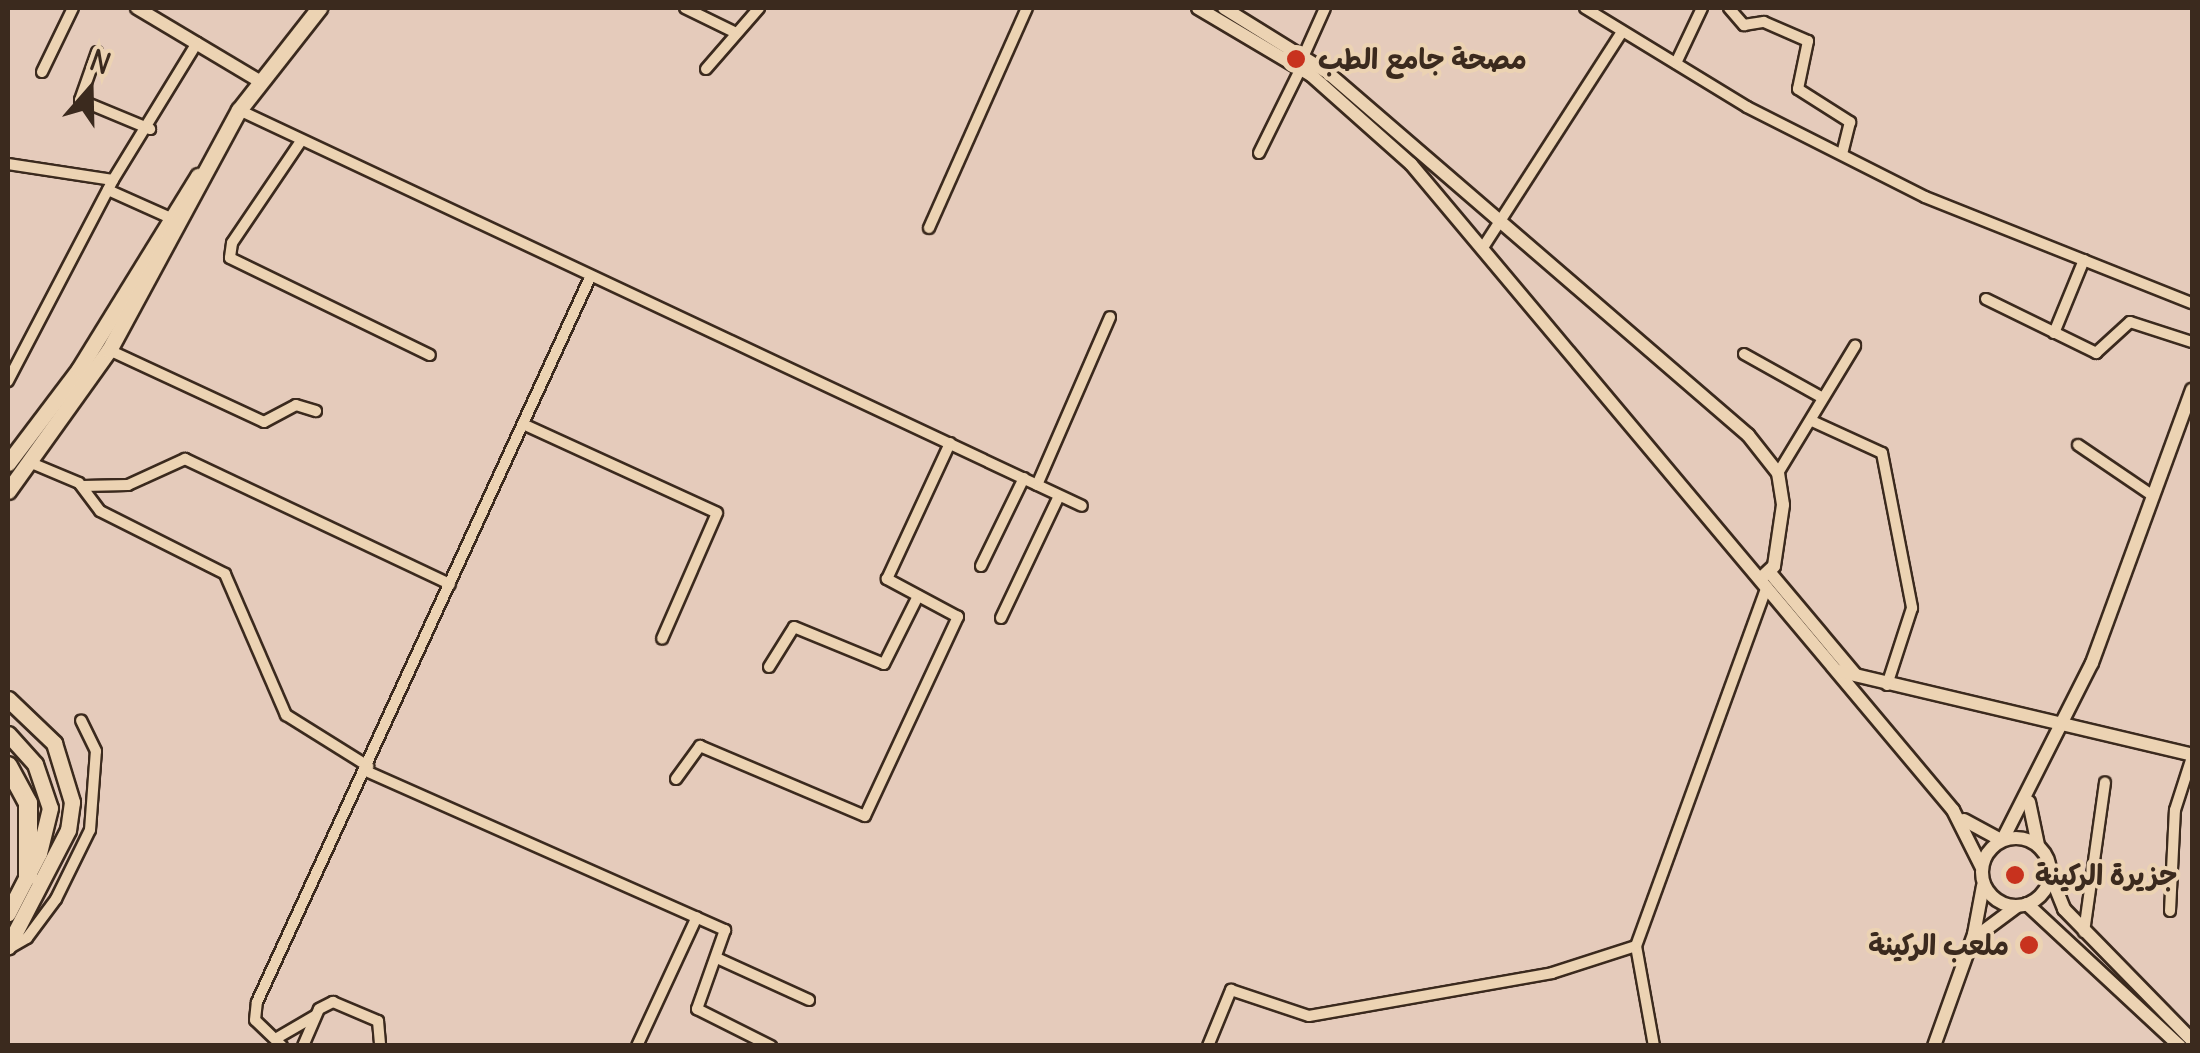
<!DOCTYPE html>
<html>
<head>
<meta charset="utf-8">
<style>
  body { margin:0 }
  #map { position:relative; width:2200px; height:1053px; overflow:hidden; background:#e5cbbb; font-family:Delius,"Playpen Sans Arabic",sans-serif }
  div>[style] { position:absolute }
  [style*='--x'] { left:calc(var(--x)*1px); top:calc(var(--y)*1px); width:calc(var(--w)*1px); rotate:calc(var(--a)*1deg) }
  .roads { filter:drop-shadow(2px 0 #3b2a1e) drop-shadow(-2px 0 #3b2a1e) drop-shadow(0 2px #3b2a1e) drop-shadow(0 -2px #3b2a1e) }
  .minor>* { height:10px; margin:-5px; padding:0 5px; transform-origin:5px; border-radius:5px; background:#ecd3b3 }
  .tertiary>* { height:12px; margin:-6px; padding:0 6px; transform-origin:6px; border-radius:6px; background:#ecd3b3 }
  .tertiary>.ring { margin:-6px; padding:0; box-sizing:content-box; background:none; border:12px solid #ecd3b3; border-radius:50% }
  .secondary>* { height:15px; margin:-7.5px; padding:0 7.5px; transform-origin:7.5px; border-radius:7.5px; background:#ecd3b3 }
  .trunk>* { height:18px; margin:-9px; padding:0 9px; transform-origin:9px; border-radius:9px; background:#ecd3b3 }
  .dots>* { width:28px; height:28px; translate:-50% -50%; box-sizing:border-box; border:5px solid #ecd3b3; border-radius:50% }
  span { translate:-50% -50%; white-space:nowrap; text-align:center; line-height:1.15; -webkit-text-stroke:8px #ecd3b3; paint-order:stroke }
  .poi-label { font-size:28px; color:#3b2a1e; font-weight:700 }
  .left { translate:0 -50%; text-align:left }
  .right { translate:-100% -50%; text-align:right }
  .frame { position:absolute; inset:0; border:10px solid #3b2a1e; pointer-events:none }
  .north { position:absolute; left:40px; top:40px; width:100px; height:100px; -webkit-text-stroke:8px #ecd3b3; paint-order:stroke; rotate:20deg; font-size:28px; font-weight:700; line-height:40px; text-align:center; color:#3b2a1e }
  .north::after { content:''; display:block; margin:auto; width:35px; height:45px; background:#3b2a1e; clip-path:polygon(50% 0,100% 100%,50% 72%,0 100%) }
</style>
</head>
<body>
<div id="map">
  <div class="roads">
    <div class="minor">
      <i style="--x:685;--y:8;--w:57;--a:26.1"></i>
      <i style="--x:1585;--y:8;--w:190;--a:31.4"></i>
      <i style="--x:1747;--y:107;--w:199;--a:26.8"></i>
      <i style="--x:1925;--y:197;--w:287;--a:21.7"></i>
      <i style="--x:1729;--y:8;--w:23;--a:49"></i>
      <i style="--x:1744;--y:25;--w:20;--a:-9"></i>
      <i style="--x:1764;--y:22;--w:48;--a:23.4"></i>
      <i style="--x:1808;--y:41;--w:49;--a:101.8"></i>
      <i style="--x:1798;--y:89;--w:62;--a:32.4"></i>
      <i style="--x:1850;--y:122;--w:32;--a:104"></i>
      <i style="--x:97;--y:52;--w:51;--a:109.5"></i>
      <i style="--x:80;--y:100;--w:76;--a:22.5"></i>
      <i style="--x:1304;--y:55;--w:51;--a:-65.9"></i>
      <i style="--x:1676;--y:63;--w:61;--a:-64.7"></i>
      <i style="--x:706;--y:69;--w:81;--a:-49"></i>
      <i style="--x:42;--y:72;--w:71;--a:-64.2"></i>
      <i style="--x:239;--y:110;--w:931;--a:25.16"></i>
      <i style="--x:301;--y:141;--w:123;--a:124.1"></i>
      <i style="--x:232;--y:243;--w:15;--a:98"></i>
      <i style="--x:230;--y:258;--w:222;--a:25.9"></i>
      <i style="--x:1259;--y:153;--w:95;--a:-63.7"></i>
      <i style="--x:8;--y:164;--w:106;--a:8.7"></i>
      <i style="--x:113;--y:180;--w:227;--a:117.6"></i>
      <i style="--x:113;--y:180;--w:161;--a:-58.5"></i>
      <i style="--x:108;--y:190;--w:64;--a:24.1"></i>
      <i style="--x:929;--y:228;--w:241;--a:-66"></i>
      <i style="--x:1482;--y:249;--w:258;--a:-57.2"></i>
      <i style="--x:1986;--y:299;--w:123;--a:26.1"></i>
      <i style="--x:2096;--y:353;--w:46;--a:-42.4"></i>
      <i style="--x:2130;--y:322;--w:65;--a:17.9"></i>
      <i style="--x:2054;--y:333;--w:79;--a:-67.7"></i>
      <i style="--x:109;--y:350;--w:171;--a:24.9"></i>
      <i style="--x:264;--y:422;--w:36;--a:-28"></i>
      <i style="--x:296;--y:405;--w:21;--a:17"></i>
      <i style="--x:1744;--y:354;--w:90;--a:29.1"></i>
      <i style="--x:1812;--y:421;--w:77;--a:24.6"></i>
      <i style="--x:1882;--y:453;--w:158;--a:79"></i>
      <i style="--x:1912;--y:608;--w:81;--a:108"></i>
      <i style="--x:523;--y:424;--w:213;--a:24.6"></i>
      <i style="--x:717;--y:513;--w:137;--a:113.6"></i>
      <i style="--x:2078;--y:445;--w:91;--a:34.2"></i>
      <i style="--x:29;--y:462;--w:54;--a:22.8"></i>
      <i style="--x:79;--y:483;--w:35;--a:53"></i>
      <i style="--x:100;--y:511;--w:140;--a:26.7"></i>
      <i style="--x:225;--y:574;--w:154;--a:66.6"></i>
      <i style="--x:286;--y:715;--w:97;--a:31.9"></i>
      <i style="--x:1778;--y:473;--w:149;--a:-58.8"></i>
      <i style="--x:1037;--y:485;--w:183;--a:-66.5"></i>
      <i style="--x:83;--y:486;--w:45;--a:-1.3"></i>
      <i style="--x:128;--y:485;--w:63;--a:-24.5"></i>
      <i style="--x:185;--y:459;--w:293;--a:25.3"></i>
      <i style="--x:981;--y:566;--w:98;--a:-64"></i>
      <i style="--x:1001;--y:618;--w:135;--a:-64.6"></i>
      <i style="--x:769;--y:667;--w:47;--a:-58"></i>
      <i style="--x:794;--y:627;--w:97;--a:22.3"></i>
      <i style="--x:884;--y:664;--w:76;--a:-63.4"></i>
      <i style="--x:366;--y:771;--w:393;--a:23.9"></i>
      <i style="--x:725;--y:930;--w:84;--a:109.5"></i>
      <i style="--x:697;--y:1009;--w:83;--a:26.6"></i>
      <i style="--x:676;--y:779;--w:41;--a:-54"></i>
      <i style="--x:700;--y:746;--w:179;--a:23"></i>
      <i style="--x:865;--y:816;--w:220;--a:-65"></i>
      <i style="--x:958;--y:617;--w:81;--a:-151.8"></i>
      <i style="--x:887;--y:579;--w:150;--a:-65.1"></i>
      <i style="--x:2170;--y:911;--w:101;--a:-87.2"></i>
      <i style="--x:2175;--y:810;--w:56;--a:-72.2"></i>
      <i style="--x:2084;--y:932;--w:151;--a:-82"></i>
      <i style="--x:8;--y:949;--w:22;--a:-30"></i>
      <i style="--x:27;--y:938;--w:49;--a:-53.4"></i>
      <i style="--x:56;--y:899;--w:77;--a:-63.8"></i>
      <i style="--x:90;--y:830;--w:79;--a:-85.7"></i>
      <i style="--x:96;--y:751;--w:34;--a:-116"></i>
      <i style="--x:719;--y:959;--w:99;--a:24.5"></i>
      <i style="--x:277;--y:1038;--w:44;--a:-30.1"></i>
      <i style="--x:282;--y:1046;--w:37;--a:-136"></i>
      <i style="--x:255;--y:1020;--w:18;--a:-84"></i>
      <i style="--x:257;--y:1002;--w:795;--a:-65.31"></i>
      <i style="--x:303;--y:1046;--w:40;--a:-66.6"></i>
      <i style="--x:319;--y:1009;--w:16;--a:-27"></i>
      <i style="--x:333;--y:1002;--w:49;--a:22.9"></i>
      <i style="--x:378;--y:1021;--w:25;--a:85"></i>
      <i style="--x:637;--y:1046;--w:142;--a:-65.1"></i>
      <i style="--x:1208;--y:1046;--w:61;--a:-67.7"></i>
      <i style="--x:1231;--y:990;--w:82;--a:18.4"></i>
      <i style="--x:1309;--y:1016;--w:247;--a:-10"></i>
      <i style="--x:1552;--y:973;--w:88;--a:-17.8"></i>
      <i style="--x:1654;--y:1046;--w:102;--a:-100.2"></i>
      <i style="--x:1636;--y:946;--w:382;--a:-70"></i>
    </div>
    <div class="tertiary">
      <i style="--x:137;--y:8;--w:144;--a:30.8"></i>
      <i style="--x:1198;--y:8;--w:131;--a:30.7"></i>
      <i style="--x:1311;--y:75;--w:134;--a:41.7"></i>
      <i style="--x:1411;--y:164;--w:843;--a:50"></i>
      <i style="--x:1953;--y:810;--w:63;--a:63.4"></i>
      <i style="--x:1224;--y:8;--w:121;--a:31.9"></i>
      <i style="--x:1327;--y:72;--w:556;--a:40.77"></i>
      <i style="--x:1748;--y:435;--w:48;--a:51.7"></i>
      <i style="--x:1778;--y:473;--w:32;--a:81"></i>
      <i style="--x:1783;--y:505;--w:62;--a:98.4"></i>
      <i style="--x:1774;--y:566;--w:19;--a:137"></i>
      <i style="--x:1771;--y:574;--w:131;--a:50"></i>
      <i style="--x:1838;--y:671;--w:364;--a:13.3"></i>
      <i style="--x:2029;--y:802;--w:44;--a:78.2"></i>
      <i style="--x:1964;--y:820;--w:42;--a:28.4"></i>
      <i class="ring" style="left:1982px;top:838px;width:56px;height:56px"></i>
      <i style="--x:2003;--y:839;--w:197;--a:-63.2"></i>
      <i style="--x:2092;--y:663;--w:291;--a:-69.9"></i>
      <i style="--x:2050;--y:874;--w:38;--a:68"></i>
      <i style="--x:2064;--y:909;--w:183;--a:45.7"></i>
      <i style="--x:2027;--y:904;--w:209;--a:42.9"></i>
      <i style="--x:1977;--y:936;--w:49;--a:-36.6"></i>
      <i style="--x:1934;--y:1046;--w:119;--a:-70.3"></i>
      <i style="--x:1974;--y:934;--w:49;--a:-79.4"></i>
    </div>
    <div class="secondary">
      <i style="--x:8;--y:463;--w:118;--a:-52.9"></i>
      <i style="--x:79;--y:369;--w:227;--a:-58.3"></i>
      <i style="--x:8;--y:491;--w:173;--a:-54.4"></i>
      <i style="--x:109;--y:350;--w:273;--a:-61.6"></i>
      <i style="--x:239;--y:110;--w:130;--a:-51.9"></i>
      <i style="--x:8;--y:699;--w:64;--a:43.7"></i>
      <i style="--x:54;--y:743;--w:62;--a:73"></i>
      <i style="--x:72;--y:802;--w:28;--a:98"></i>
      <i style="--x:68;--y:830;--w:131;--a:117.3"></i>
      <i style="--x:8;--y:734;--w:40;--a:48"></i>
      <i style="--x:35;--y:764;--w:46;--a:71.2"></i>
      <i style="--x:50;--y:808;--w:46;--a:103.7"></i>
      <i style="--x:39;--y:853;--w:68;--a:117.3"></i>
    </div>
    <div class="trunk">
      <i style="--x:8;--y:766;--w:42;--a:61.6"></i>
      <i style="--x:28;--y:803;--w:73;--a:90"></i>
    </div>
  </div>
  <div class="dots">
    <i style="left:1296px;top:59px;background:#c8321e"></i>
    <i style="left:2015px;top:875px;background:#c8321e"></i>
    <i style="left:2029px;top:945px;background:#c8321e"></i>
  </div>
  <div class="poi-label">
    <span class="left" style="left:1318px;top:59px">مصحة جامع الطب</span>
    <span class="left" style="left:2035px;top:875px">جزيرة الركينة</span>
    <span class="right" style="left:2009px;top:945px">ملعب الركينة</span>
  </div>
  <div class="frame"></div>
  <div class="north">N</div>
</div>
</body>
</html>
